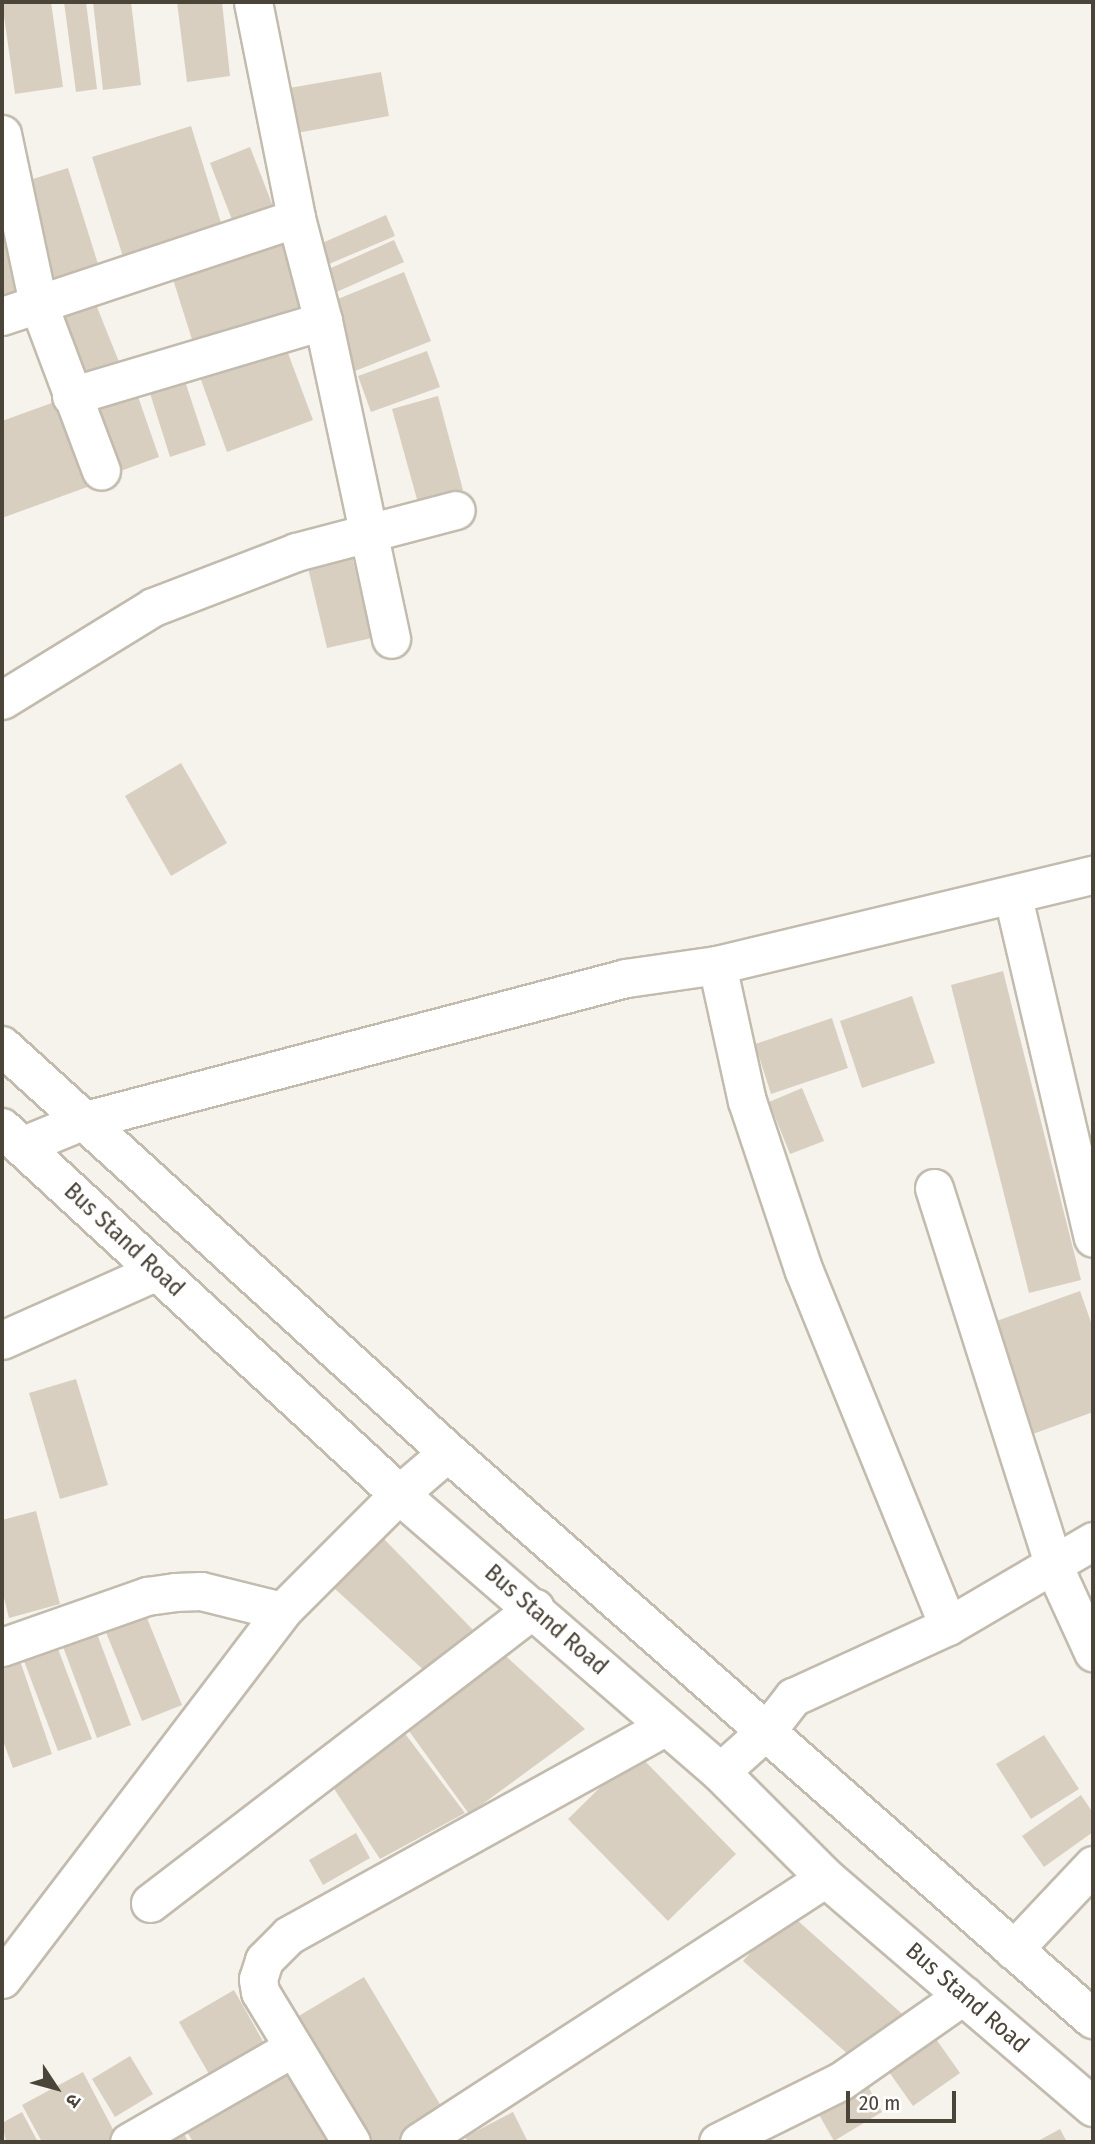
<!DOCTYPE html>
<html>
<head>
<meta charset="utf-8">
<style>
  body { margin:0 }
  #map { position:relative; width:1095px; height:2144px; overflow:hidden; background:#f6f3ec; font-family:"Fira Sans Condensed","Noto Sans Devanagari",sans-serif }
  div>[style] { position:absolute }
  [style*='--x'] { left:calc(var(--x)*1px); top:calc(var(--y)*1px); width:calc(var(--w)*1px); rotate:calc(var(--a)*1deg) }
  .building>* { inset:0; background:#d8cfc1 }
  .roads { filter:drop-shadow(2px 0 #c2bbae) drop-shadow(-2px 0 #c2bbae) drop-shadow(0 2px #c2bbae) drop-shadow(0 -2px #c2bbae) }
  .minor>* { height:37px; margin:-18.5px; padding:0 18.5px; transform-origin:18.5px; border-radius:18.5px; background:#fff }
  .tertiary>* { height:38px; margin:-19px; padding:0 19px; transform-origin:19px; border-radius:19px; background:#fff }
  span { translate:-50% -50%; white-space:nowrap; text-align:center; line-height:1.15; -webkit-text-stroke:6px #fff; paint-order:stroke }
  .street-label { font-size:24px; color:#4b4439 }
  .frame { position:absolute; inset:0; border:4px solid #4b4439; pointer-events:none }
  .north { position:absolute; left:21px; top:2053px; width:70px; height:70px; -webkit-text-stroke:5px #fff; paint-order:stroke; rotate:126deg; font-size:19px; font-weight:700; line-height:28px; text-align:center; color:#4b4439 }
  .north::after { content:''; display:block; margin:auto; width:24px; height:32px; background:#4b4439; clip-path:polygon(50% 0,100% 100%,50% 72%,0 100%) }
  .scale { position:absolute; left:846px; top:2091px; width:110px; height:32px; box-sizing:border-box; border:4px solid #4b4439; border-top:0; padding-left:9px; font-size:21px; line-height:24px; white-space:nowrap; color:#4b4439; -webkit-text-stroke:5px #fff; paint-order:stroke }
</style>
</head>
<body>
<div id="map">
  <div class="building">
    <i style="clip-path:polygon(2px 2px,51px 2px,63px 87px,15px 94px)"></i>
    <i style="clip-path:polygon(64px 2px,86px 2px,97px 89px,76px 92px)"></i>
    <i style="clip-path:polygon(93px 2px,131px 2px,141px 85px,103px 90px)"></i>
    <i style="clip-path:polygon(177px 2px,222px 2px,230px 76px,187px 82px)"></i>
    <i style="clip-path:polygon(381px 72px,389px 116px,286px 135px,278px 90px)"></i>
    <i style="clip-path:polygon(191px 126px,222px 226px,123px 257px,92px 157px)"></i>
    <i style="clip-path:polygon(250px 147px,276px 214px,236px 230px,210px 163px)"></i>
    <i style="clip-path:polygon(68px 168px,98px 264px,53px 279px,23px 182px)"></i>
    <i style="clip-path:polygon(386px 215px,395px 236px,322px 267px,313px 247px)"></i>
    <i style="clip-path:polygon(2px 223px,26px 290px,2px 299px)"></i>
    <i style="clip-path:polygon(287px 236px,312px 315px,196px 352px,171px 273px)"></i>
    <i style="clip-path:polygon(394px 240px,404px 262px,332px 294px,322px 272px)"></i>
    <i style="clip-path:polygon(404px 272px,431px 341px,355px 371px,328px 303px)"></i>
    <i style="clip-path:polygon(93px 297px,121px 367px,87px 380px,60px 310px)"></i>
    <i style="clip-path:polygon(282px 337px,313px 420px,227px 452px,197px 369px)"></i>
    <i style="clip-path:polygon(427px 351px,440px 387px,371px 412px,358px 376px)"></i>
    <i style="clip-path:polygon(184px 378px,206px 445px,170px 457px,149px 390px)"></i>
    <i style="clip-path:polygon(135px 388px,159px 457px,115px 473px,91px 404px)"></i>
    <i style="clip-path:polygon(438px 396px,463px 490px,418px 503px,392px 409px)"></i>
    <i style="clip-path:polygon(60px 400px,90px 486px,2px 518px,2px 421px)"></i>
    <i style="clip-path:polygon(349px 544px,372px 638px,327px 648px,305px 555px)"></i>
    <i style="clip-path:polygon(181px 763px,227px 843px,171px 876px,125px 796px)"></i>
    <i style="clip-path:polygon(1003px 971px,1081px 1280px,1029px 1293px,951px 985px)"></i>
    <i style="clip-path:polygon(912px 996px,935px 1063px,862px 1088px,840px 1021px)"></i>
    <i style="clip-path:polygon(832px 1018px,848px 1068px,771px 1094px,755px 1044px)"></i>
    <i style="clip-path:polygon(802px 1088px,824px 1141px,790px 1154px,769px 1102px)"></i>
    <i style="clip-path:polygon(1080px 1291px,1093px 1328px,1093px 1412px,1022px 1438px,983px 1326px)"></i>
    <i style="clip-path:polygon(76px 1379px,108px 1485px,60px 1499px,29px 1393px)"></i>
    <i style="clip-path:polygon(36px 1511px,60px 1604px,9px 1618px,2px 1590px,2px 1520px)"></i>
    <i style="clip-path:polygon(383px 1538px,479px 1636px,428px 1674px,334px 1588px)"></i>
    <i style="clip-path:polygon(141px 1603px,182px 1705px,142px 1721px,101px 1620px)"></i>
    <i style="clip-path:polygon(93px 1623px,131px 1725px,97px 1738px,59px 1636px)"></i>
    <i style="clip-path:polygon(55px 1641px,92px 1739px,58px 1751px,21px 1653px)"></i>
    <i style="clip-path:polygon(496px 1647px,585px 1729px,469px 1814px,401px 1720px)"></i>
    <i style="clip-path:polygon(17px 1652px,52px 1754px,13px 1768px,2px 1738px,2px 1658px)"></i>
    <i style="clip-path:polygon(397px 1723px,465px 1813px,380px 1859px,327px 1778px)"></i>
    <i style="clip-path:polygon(1044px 1735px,1079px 1789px,1031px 1819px,996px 1764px)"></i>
    <i style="clip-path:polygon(636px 1752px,736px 1854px,668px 1921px,568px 1819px)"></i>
    <i style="clip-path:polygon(1081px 1795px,1093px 1813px,1093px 1832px,1044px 1867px,1022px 1836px)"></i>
    <i style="clip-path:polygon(356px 1833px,370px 1858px,323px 1885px,309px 1860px)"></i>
    <i style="clip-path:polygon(787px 1911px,910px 2021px,850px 2056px,743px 1961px)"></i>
    <i style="clip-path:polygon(364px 1977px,447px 2116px,402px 2142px,357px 2142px,287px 2023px)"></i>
    <i style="clip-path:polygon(234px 1990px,264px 2043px,209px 2074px,179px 2022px)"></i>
    <i style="clip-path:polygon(929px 2029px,960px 2073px,913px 2106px,882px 2062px)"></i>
    <i style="clip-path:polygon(130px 2056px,153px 2094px,115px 2117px,92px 2079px)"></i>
    <i style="clip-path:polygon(83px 2072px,117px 2137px,108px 2142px,42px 2142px,22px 2105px)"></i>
    <i style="clip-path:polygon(288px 2073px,328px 2142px,193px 2142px,187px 2132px)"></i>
    <i style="clip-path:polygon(863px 2077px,882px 2112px,834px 2141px,814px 2106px)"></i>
    <i style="clip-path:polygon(22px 2112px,38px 2142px,6px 2142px,2px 2123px)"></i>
    <i style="clip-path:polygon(513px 2112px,528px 2142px,468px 2142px,465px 2137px)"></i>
    <i style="clip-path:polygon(182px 2129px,188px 2142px,158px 2142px)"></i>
    <i style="clip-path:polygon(1060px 2129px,1067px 2142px,1036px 2142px)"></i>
  </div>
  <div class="roads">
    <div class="minor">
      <i style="--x:253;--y:2;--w:220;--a:78.7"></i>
      <i style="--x:296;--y:218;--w:106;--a:75.3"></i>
      <i style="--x:323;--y:321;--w:325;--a:77.9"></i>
      <i style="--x:2;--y:134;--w:173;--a:78"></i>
      <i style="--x:38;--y:303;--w:179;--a:69.4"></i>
      <i style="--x:2;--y:316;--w:310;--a:-18.4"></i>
      <i style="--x:71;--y:396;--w:263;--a:-16.6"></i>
      <i style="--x:2;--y:700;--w:177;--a:-31.6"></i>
      <i style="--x:153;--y:607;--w:153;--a:-21"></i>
      <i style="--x:296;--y:552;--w:165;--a:-14.7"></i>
      <i style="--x:1013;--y:897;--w:350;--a:76.8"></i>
      <i style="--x:717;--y:965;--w:139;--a:77.6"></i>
      <i style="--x:747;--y:1101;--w:179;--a:71.5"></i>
      <i style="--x:804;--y:1271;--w:383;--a:67.9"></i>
      <i style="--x:21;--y:1146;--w:66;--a:-22.3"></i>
      <i style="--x:82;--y:1121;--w:562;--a:-14.73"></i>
      <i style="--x:626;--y:978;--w:92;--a:-8.1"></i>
      <i style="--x:717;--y:965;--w:387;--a:-13.5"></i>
      <i style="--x:934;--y:1188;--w:398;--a:72.4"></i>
      <i style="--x:1054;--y:1567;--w:94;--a:65.4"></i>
      <i style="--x:2;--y:1340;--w:170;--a:-24"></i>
      <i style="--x:2;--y:1647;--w:154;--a:-19.4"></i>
      <i style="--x:147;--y:1596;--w:28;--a:-8"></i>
      <i style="--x:175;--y:1592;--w:26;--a:-2"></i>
      <i style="--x:201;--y:1591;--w:83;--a:13.9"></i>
      <i style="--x:720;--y:1772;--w:64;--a:-41.9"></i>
      <i style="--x:768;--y:1729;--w:41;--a:-52"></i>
      <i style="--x:793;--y:1697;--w:170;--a:-24.6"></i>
      <i style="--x:948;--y:1626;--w:168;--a:-30.4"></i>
      <i style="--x:150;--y:1903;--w:485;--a:-37.5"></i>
      <i style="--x:1013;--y:1950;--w:117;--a:-46.7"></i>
      <i style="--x:2;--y:1979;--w:462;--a:-52.7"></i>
      <i style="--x:282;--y:1611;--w:165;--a:-45"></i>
      <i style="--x:399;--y:1494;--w:65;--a:-40.6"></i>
      <i style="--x:129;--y:2142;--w:187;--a:-29.9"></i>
      <i style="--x:351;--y:2142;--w:175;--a:-121.2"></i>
      <i style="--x:260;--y:1992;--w:13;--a:-99"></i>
      <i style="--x:258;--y:1979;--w:20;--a:-72"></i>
      <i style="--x:264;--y:1960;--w:35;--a:-45"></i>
      <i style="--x:289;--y:1935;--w:431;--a:-29"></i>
      <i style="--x:419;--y:2142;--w:485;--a:-33"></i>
      <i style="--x:718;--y:2142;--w:137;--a:-26.4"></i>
      <i style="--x:841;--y:2081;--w:150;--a:-35"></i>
    </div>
    <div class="tertiary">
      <i style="--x:2;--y:1046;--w:603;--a:42.31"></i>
      <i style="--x:448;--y:1452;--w:859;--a:41.32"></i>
      <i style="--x:2;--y:1128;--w:540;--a:42.67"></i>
      <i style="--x:399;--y:1494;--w:425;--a:40.9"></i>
      <i style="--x:720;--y:1772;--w:150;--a:45"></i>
      <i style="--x:826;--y:1878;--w:352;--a:40.6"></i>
    </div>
  </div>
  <div class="street-label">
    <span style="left:124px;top:1240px;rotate:43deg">Bus Stand Road</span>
    <span style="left:546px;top:1620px;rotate:41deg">Bus Stand Road</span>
    <span style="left:967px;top:1998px;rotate:41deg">Bus Stand Road</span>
  </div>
  <div class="frame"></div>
  <div class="north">उ</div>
  <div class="scale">20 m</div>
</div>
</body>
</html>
